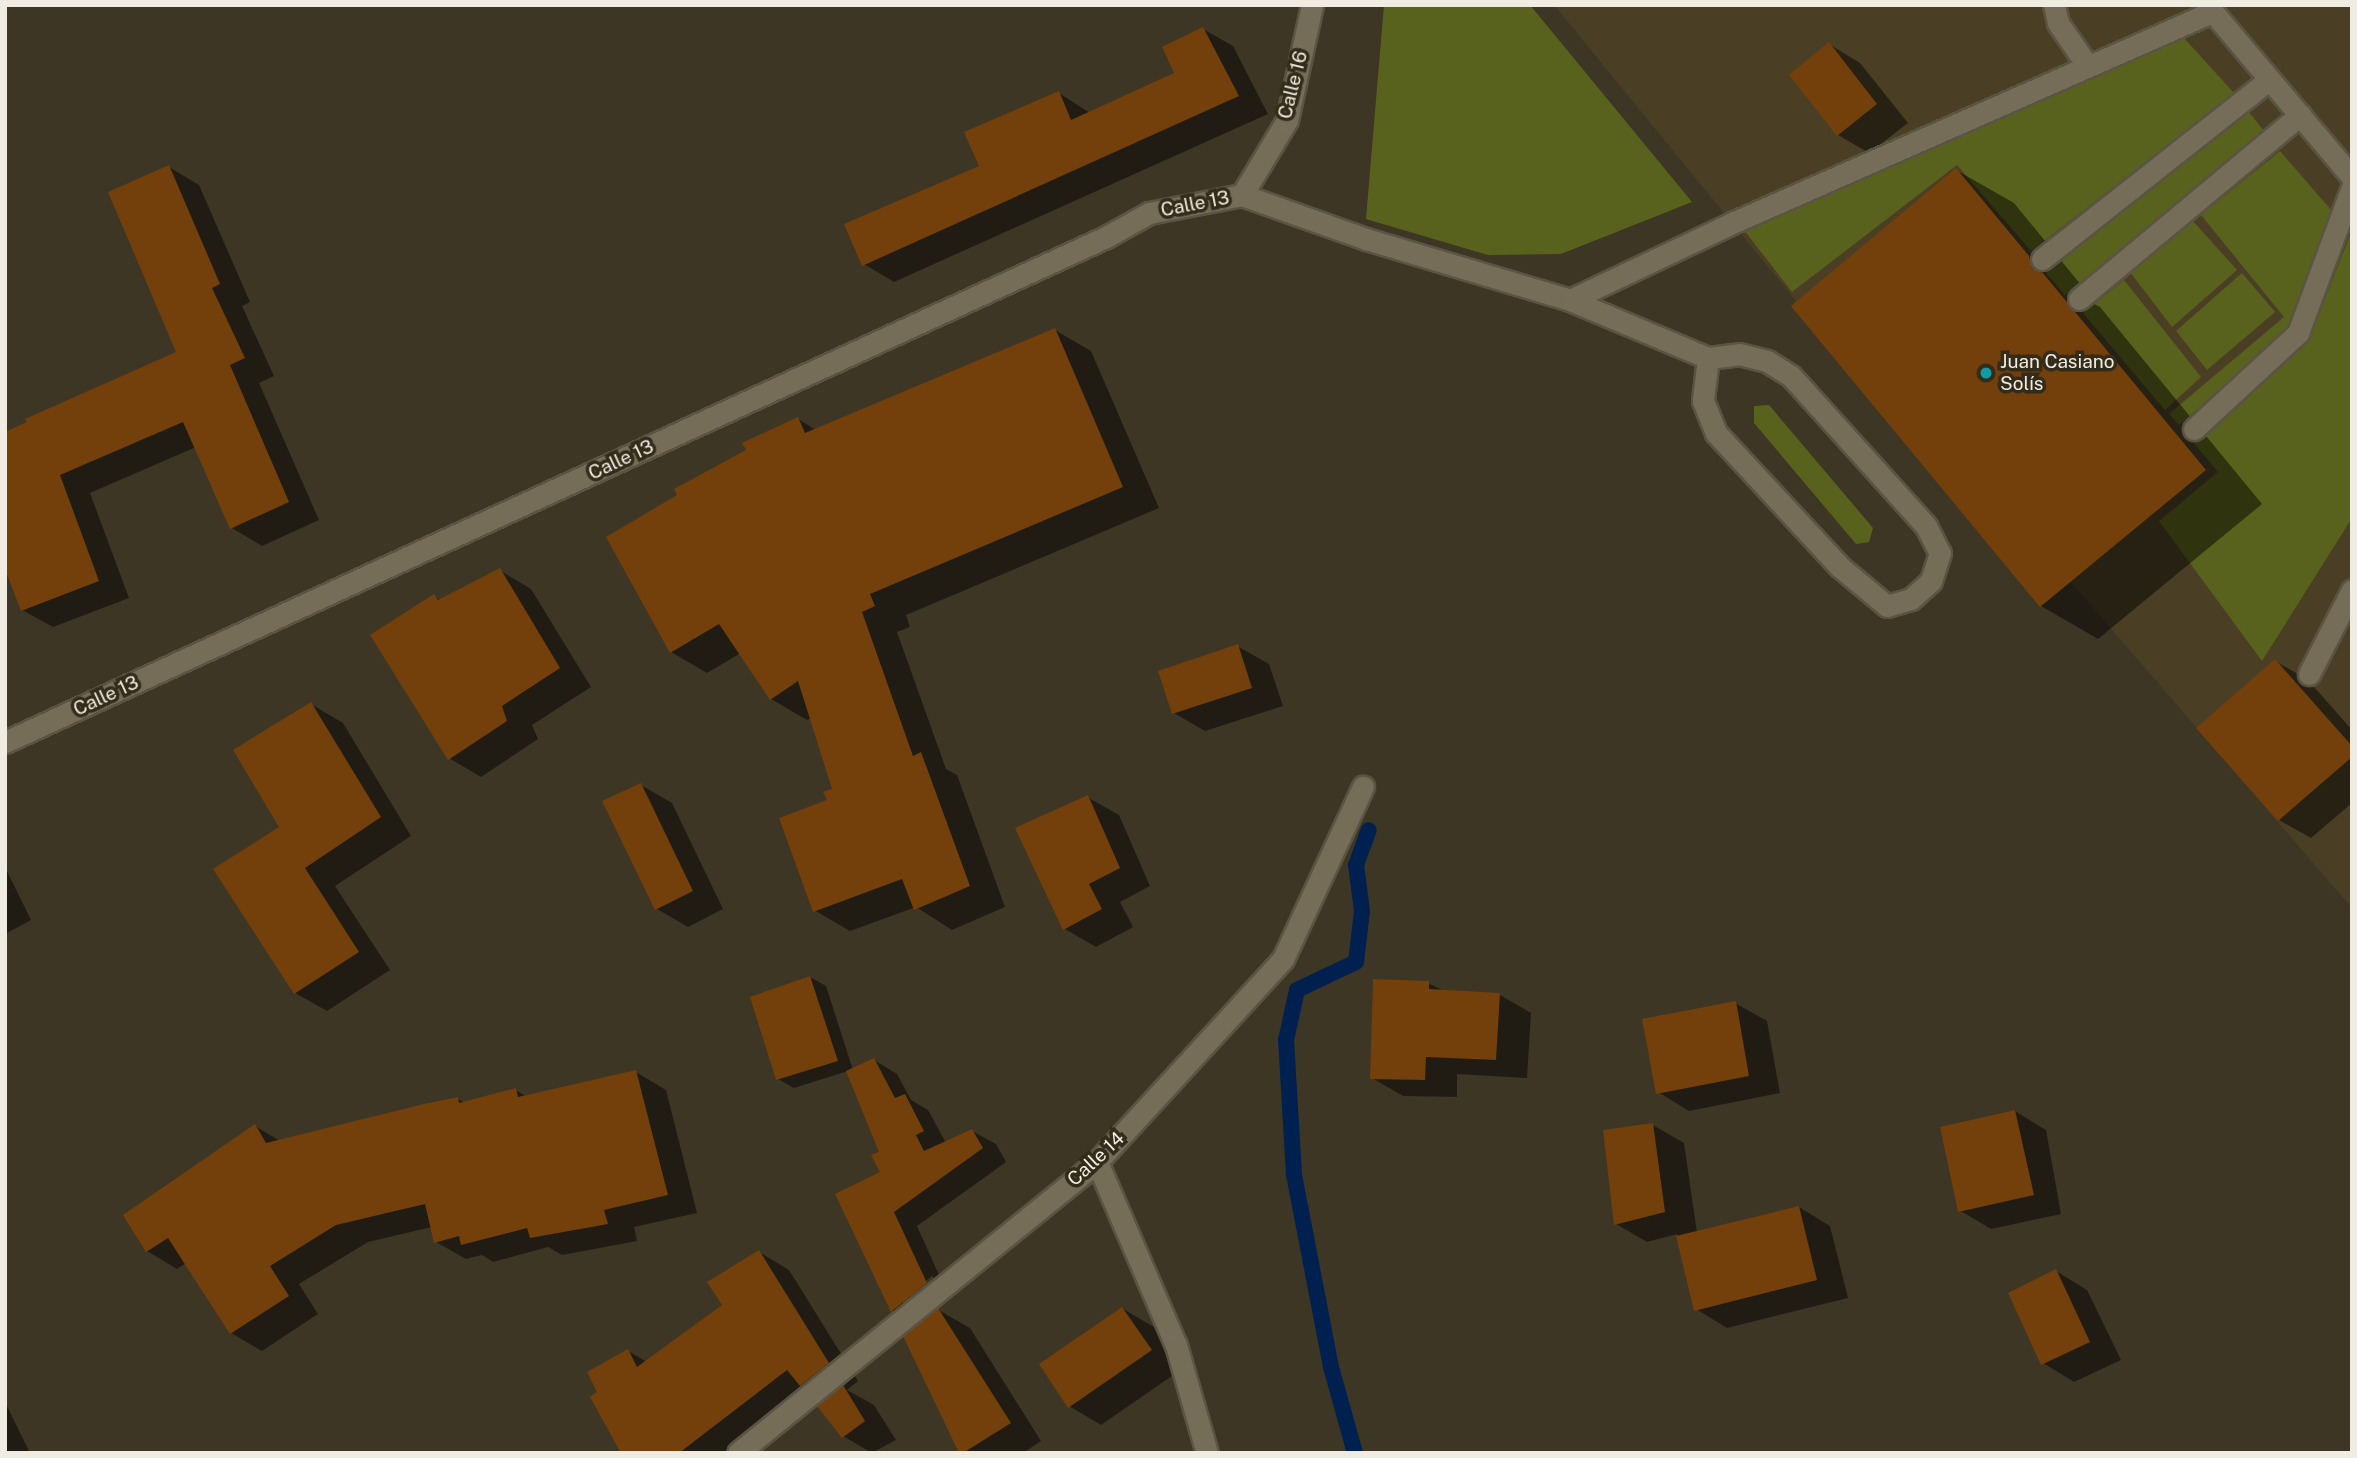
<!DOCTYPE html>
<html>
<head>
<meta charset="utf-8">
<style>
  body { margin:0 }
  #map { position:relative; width:2357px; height:1458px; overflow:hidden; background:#3e3624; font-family:"Public Sans",sans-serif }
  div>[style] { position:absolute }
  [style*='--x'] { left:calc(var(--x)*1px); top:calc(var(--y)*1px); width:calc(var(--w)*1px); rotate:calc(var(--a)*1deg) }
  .built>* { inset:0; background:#4a3f25 }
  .green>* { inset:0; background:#59621c }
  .shadow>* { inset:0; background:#0007 }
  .stream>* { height:16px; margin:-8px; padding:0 8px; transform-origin:8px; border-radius:8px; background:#00214f }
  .building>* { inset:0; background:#733f0b }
  .roads { filter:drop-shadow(2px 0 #5a5443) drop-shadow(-2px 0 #5a5443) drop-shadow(0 2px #5a5443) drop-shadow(0 -2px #5a5443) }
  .minor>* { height:21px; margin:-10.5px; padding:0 10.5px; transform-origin:10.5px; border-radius:10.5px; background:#766d59 }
  .dots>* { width:19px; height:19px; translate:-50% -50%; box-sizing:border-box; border:4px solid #342c1a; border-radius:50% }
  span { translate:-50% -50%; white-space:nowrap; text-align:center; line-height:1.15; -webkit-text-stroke:7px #342c1a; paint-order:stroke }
  .street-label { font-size:19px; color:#f1ece1 }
  .poi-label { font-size:19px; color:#f1ece1 }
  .left { translate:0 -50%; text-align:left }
  .frame { position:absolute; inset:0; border:7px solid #f1ece1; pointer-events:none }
</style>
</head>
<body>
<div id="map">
  <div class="built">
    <i style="clip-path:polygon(1554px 5px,2352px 5px,2352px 908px,2071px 582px,2040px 607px,1791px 306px,1796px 301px)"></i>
  </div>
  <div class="green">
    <i style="clip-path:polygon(1384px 5px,1530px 5px,1692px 202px,1561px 254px,1488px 255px,1366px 219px)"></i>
    <i style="clip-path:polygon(2183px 37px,2234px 93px,2031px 251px,1957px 165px,1792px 292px,1744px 230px)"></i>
    <i style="clip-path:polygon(2248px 111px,2264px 131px,2065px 295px,2046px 273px)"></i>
    <i style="clip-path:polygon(2280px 151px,2332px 211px,2290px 328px,2179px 425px,2169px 414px,2284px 317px,2201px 215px)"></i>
    <i style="clip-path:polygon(2192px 220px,2237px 270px,2172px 327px,2130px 272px)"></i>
    <i style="clip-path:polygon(2352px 230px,2352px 518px,2262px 661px,2159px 521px,2218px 472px,2193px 442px,2308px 342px)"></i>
    <i style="clip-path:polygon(2242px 273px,2275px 312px,2207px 370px,2176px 331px)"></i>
    <i style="clip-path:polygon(2124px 280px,2201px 377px,2165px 410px,2083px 313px)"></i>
    <i style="clip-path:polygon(1769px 405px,1873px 528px,1869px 542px,1856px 544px,1754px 423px,1754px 406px)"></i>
  </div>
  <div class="shadow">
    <i style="clip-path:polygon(1203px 29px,1233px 46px,1268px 114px,894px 282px,864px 264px,981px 167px,1059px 93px,1090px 113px,1176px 74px)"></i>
    <i style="clip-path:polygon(1829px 44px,1860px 63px,1908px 123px,1869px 153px,1838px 135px)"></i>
    <i style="clip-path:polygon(169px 167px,199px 185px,250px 302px,242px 306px,274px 376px,259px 383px,319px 520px,262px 546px,232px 528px,196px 447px,90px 493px,129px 598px,53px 627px,22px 610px,5px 520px,178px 353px)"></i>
    <i style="clip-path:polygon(1956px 170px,2014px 203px,2086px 291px,2089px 301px,2100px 307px,2262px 504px,2098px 639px,2041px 606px)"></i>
    <i style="clip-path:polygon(1055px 330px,1091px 351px,1159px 508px,906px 615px,910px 627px,897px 632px,946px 769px,957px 775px,1005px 907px,952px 930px,916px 907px,850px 931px,814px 910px,834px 790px,811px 718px,807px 720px,771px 699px,741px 653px,707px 673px,671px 652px,749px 451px,798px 419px,816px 430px)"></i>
    <i style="clip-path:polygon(499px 570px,531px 589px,591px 687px,532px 725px,538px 739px,481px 777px,449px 758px,434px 596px,441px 601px)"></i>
    <i style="clip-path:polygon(1237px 646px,1269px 664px,1283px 706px,1205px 731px,1174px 713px)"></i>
    <i style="clip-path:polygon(2275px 661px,2307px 679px,2352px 730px,2352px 803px,2311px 838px,2279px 820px,2199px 728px)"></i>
    <i style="clip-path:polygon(311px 704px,343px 723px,411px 836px,335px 886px,390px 970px,327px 1011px,295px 993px,281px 827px)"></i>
    <i style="clip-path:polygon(641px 785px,672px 803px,723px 909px,688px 927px,657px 909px)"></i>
    <i style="clip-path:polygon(1087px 797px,1119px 815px,1150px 886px,1120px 902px,1133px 927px,1096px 947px,1065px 929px)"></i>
    <i style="clip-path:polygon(5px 867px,31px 920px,5px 934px)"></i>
    <i style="clip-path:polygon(evenodd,810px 977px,826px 986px,853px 1070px,874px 1060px,897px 1074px,911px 1100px,928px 1110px,946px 1143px,972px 1131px,996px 1144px,1006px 1162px,917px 1226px,949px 1297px,935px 1308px,970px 1328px,1041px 1441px,1023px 1453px,961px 1453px,919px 1326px,893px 1311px,882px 1153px,848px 1071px,794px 1088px,778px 1079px,810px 977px,932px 1276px,935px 1279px,903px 1305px,903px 1300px,932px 1276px)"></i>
    <i style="clip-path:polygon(1428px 983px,1444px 991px,1500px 995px,1531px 1013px,1527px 1078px,1457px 1074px,1457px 1097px,1403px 1096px,1372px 1078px)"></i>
    <i style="clip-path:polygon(1735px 1003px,1767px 1021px,1780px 1093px,1689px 1111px,1658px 1092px)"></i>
    <i style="clip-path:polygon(636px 1072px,666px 1090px,697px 1213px,634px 1227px,637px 1241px,562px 1255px,548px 1247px,493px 1262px,482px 1255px,466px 1259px,436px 1242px,432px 1227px,368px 1242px,299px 1284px,318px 1314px,262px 1351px,231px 1333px,186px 1263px,177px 1269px,147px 1251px,255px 1126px,280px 1141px,458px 1099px,465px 1103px,515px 1090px,526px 1096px)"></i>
    <i style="clip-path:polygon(2015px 1111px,2046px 1130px,2061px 1214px,1991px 1229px,1959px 1210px)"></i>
    <i style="clip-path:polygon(1653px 1125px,1684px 1143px,1697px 1233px,1799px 1207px,1830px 1226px,1848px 1298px,1727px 1328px,1696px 1309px,1677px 1234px,1647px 1242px,1616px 1224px)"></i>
    <i style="clip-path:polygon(759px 1252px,789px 1270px,858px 1381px,847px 1390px,874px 1405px,896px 1440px,872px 1453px,843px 1436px,827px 1400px,813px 1391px,732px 1453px,623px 1453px,600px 1393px,628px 1351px,647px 1362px,724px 1305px)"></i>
    <i style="clip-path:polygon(2056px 1271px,2087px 1290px,2121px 1360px,2074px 1382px,2043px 1363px)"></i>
    <i style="clip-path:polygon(1123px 1309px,1154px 1327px,1182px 1369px,1101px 1425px,1069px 1406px)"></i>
    <i style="clip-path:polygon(5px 1402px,30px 1453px,5px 1453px)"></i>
  </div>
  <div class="stream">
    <i style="--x:1355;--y:1453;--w:89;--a:-105.6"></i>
    <i style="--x:1331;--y:1367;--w:197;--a:-100.9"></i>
    <i style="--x:1294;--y:1174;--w:134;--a:-93.4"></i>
    <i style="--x:1286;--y:1040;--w:51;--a:-77.6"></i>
    <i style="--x:1297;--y:990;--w:65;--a:-25.4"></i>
    <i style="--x:1356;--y:962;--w:51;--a:-83.3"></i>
    <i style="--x:1362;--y:911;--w:46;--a:-97.4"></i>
    <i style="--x:1356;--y:865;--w:37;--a:-70"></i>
  </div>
  <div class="building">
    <i style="clip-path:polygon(1203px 27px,1239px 96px,862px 266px,844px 224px,979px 166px,964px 132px,1059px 91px,1071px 120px,1174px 73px,1162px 47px)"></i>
    <i style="clip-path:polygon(1829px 42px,1877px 104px,1837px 136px,1789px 75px)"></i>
    <i style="clip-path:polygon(169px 165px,220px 284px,212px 288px,245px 358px,230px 365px,289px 502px,230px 529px,183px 422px,60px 475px,99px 581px,21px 611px,5px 569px,5px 432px,27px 422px,25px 419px,176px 352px,108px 192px)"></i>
    <i style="clip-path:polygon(1956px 168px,2029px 256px,2032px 268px,2042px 272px,2206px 470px,2040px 607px,1791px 306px)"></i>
    <i style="clip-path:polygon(1055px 328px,1123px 487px,870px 594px,875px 606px,862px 612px,913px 756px,921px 752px,970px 886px,914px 910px,902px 879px,813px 912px,779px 818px,827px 800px,823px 792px,832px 789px,798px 681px,770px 700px,719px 624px,670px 653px,606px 537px,677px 495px,674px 489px,746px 450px,742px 443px,798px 417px,805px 433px)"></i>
    <i style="clip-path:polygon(500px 568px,560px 668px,502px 706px,507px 721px,448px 760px,370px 635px,434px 594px,438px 600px)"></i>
    <i style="clip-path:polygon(1238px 644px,1252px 688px,1172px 714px,1158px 671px)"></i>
    <i style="clip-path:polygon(2275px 659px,2352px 746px,2352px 757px,2278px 821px,2196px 728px)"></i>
    <i style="clip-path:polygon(311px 702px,381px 817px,305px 868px,359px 952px,294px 994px,213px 869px,279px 827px,233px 750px)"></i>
    <i style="clip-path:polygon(641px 783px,693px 891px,655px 910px,602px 801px)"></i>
    <i style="clip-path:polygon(1088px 795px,1120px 868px,1089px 884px,1102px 909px,1063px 930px,1015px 828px)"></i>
    <i style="clip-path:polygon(810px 976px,838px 1061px,776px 1080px,750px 997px)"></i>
    <i style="clip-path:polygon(1373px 979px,1429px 981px,1429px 989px,1500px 993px,1496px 1060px,1426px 1057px,1425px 1080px,1370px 1079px)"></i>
    <i style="clip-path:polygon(1736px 1001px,1749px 1076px,1656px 1094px,1642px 1019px)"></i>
    <i style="clip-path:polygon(874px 1058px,895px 1098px,905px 1094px,924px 1131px,916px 1135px,924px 1151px,972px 1129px,983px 1148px,894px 1212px,927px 1283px,891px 1312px,835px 1194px,880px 1172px,871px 1155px,879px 1152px,846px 1071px)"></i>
    <i style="clip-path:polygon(636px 1070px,668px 1195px,604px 1210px,608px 1224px,530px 1238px,527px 1228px,461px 1245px,459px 1236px,434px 1243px,425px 1204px,336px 1225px,270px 1266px,289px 1296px,230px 1334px,168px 1238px,146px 1252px,123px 1215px,255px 1124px,266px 1143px,424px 1104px,458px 1097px,459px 1103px,516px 1088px,518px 1097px)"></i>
    <i style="clip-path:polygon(2015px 1110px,2034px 1195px,1958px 1212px,1940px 1127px)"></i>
    <i style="clip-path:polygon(1653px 1123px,1665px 1212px,1614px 1225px,1603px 1130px)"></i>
    <i style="clip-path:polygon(1799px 1206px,1817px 1280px,1694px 1311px,1676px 1236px)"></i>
    <i style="clip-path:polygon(759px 1250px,829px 1363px,800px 1386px,787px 1370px,679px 1453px,621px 1453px,590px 1397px,597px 1392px,587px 1372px,628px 1349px,637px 1367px,722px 1305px,707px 1282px)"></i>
    <i style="clip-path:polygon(2056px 1269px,2090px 1342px,2041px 1365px,2008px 1293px)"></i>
    <i style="clip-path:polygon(1122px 1307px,1152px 1350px,1068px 1408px,1039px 1364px)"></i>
    <i style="clip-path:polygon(938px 1308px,1011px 1423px,963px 1453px,959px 1453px,903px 1336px)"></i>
    <i style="clip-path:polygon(843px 1385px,865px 1421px,842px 1438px,817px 1406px)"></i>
  </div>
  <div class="roads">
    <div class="minor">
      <i style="--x:2054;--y:5;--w:18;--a:77"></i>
      <i style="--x:2058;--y:23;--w:51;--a:55.4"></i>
      <i style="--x:2207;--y:5;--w:225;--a:49.9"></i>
      <i style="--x:1242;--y:195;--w:132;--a:19.5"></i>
      <i style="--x:1366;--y:239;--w:213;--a:16.6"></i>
      <i style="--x:1570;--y:300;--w:150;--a:22.8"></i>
      <i style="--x:1708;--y:358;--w:31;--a:-7"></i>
      <i style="--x:1739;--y:354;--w:29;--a:14"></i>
      <i style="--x:1767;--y:361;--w:28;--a:32"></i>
      <i style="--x:1791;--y:376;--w:202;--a:48"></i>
      <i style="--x:1926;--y:526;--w:30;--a:63"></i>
      <i style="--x:1940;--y:553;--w:29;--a:108"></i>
      <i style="--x:1931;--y:581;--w:27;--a:138"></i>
      <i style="--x:1911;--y:599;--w:25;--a:164"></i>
      <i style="--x:1887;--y:606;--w:61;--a:-140.3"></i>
      <i style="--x:1840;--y:567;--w:183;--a:-132.8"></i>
      <i style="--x:1716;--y:433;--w:35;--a:-112"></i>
      <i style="--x:1703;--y:400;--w:42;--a:-83.2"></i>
      <i style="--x:1242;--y:195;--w:87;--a:-59"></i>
      <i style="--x:1287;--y:120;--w:118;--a:-77.7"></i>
      <i style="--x:2042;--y:259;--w:289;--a:-38.3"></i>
      <i style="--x:2079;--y:299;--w:288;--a:-39.8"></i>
      <i style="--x:1570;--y:300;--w:179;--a:-25.4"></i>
      <i style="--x:1732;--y:223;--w:524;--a:-23.73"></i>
      <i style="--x:2194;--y:429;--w:142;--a:-42.7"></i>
      <i style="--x:2298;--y:333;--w:156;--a:-69.7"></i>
      <i style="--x:2309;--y:674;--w:94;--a:-62.9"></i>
      <i style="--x:5;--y:742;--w:1211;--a:-24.64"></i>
      <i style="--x:1106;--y:237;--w:49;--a:-29.2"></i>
      <i style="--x:1149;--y:213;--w:95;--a:-11"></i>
      <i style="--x:1097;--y:1162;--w:199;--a:66.7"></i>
      <i style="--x:1176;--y:1345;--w:112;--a:74"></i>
      <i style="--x:738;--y:1453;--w:462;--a:-39"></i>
      <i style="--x:1097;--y:1162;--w:275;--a:-47.5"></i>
      <i style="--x:1283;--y:959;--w:190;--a:-65.1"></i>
    </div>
  </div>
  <div class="dots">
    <i style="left:1986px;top:373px;background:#0f9aa8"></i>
  </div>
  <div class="street-label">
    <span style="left:1293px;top:85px;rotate:-76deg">Calle 16</span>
    <span style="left:1195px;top:204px;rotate:-11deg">Calle 13</span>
    <span style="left:621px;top:460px;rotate:-25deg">Calle 13</span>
    <span style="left:106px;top:696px;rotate:-25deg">Calle 13</span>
    <span style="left:1096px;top:1159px;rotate:-43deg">Calle 14</span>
  </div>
  <div class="poi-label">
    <span class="left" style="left:2000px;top:373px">Juan Casiano<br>Solís</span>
  </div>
  <div class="frame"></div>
</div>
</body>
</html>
